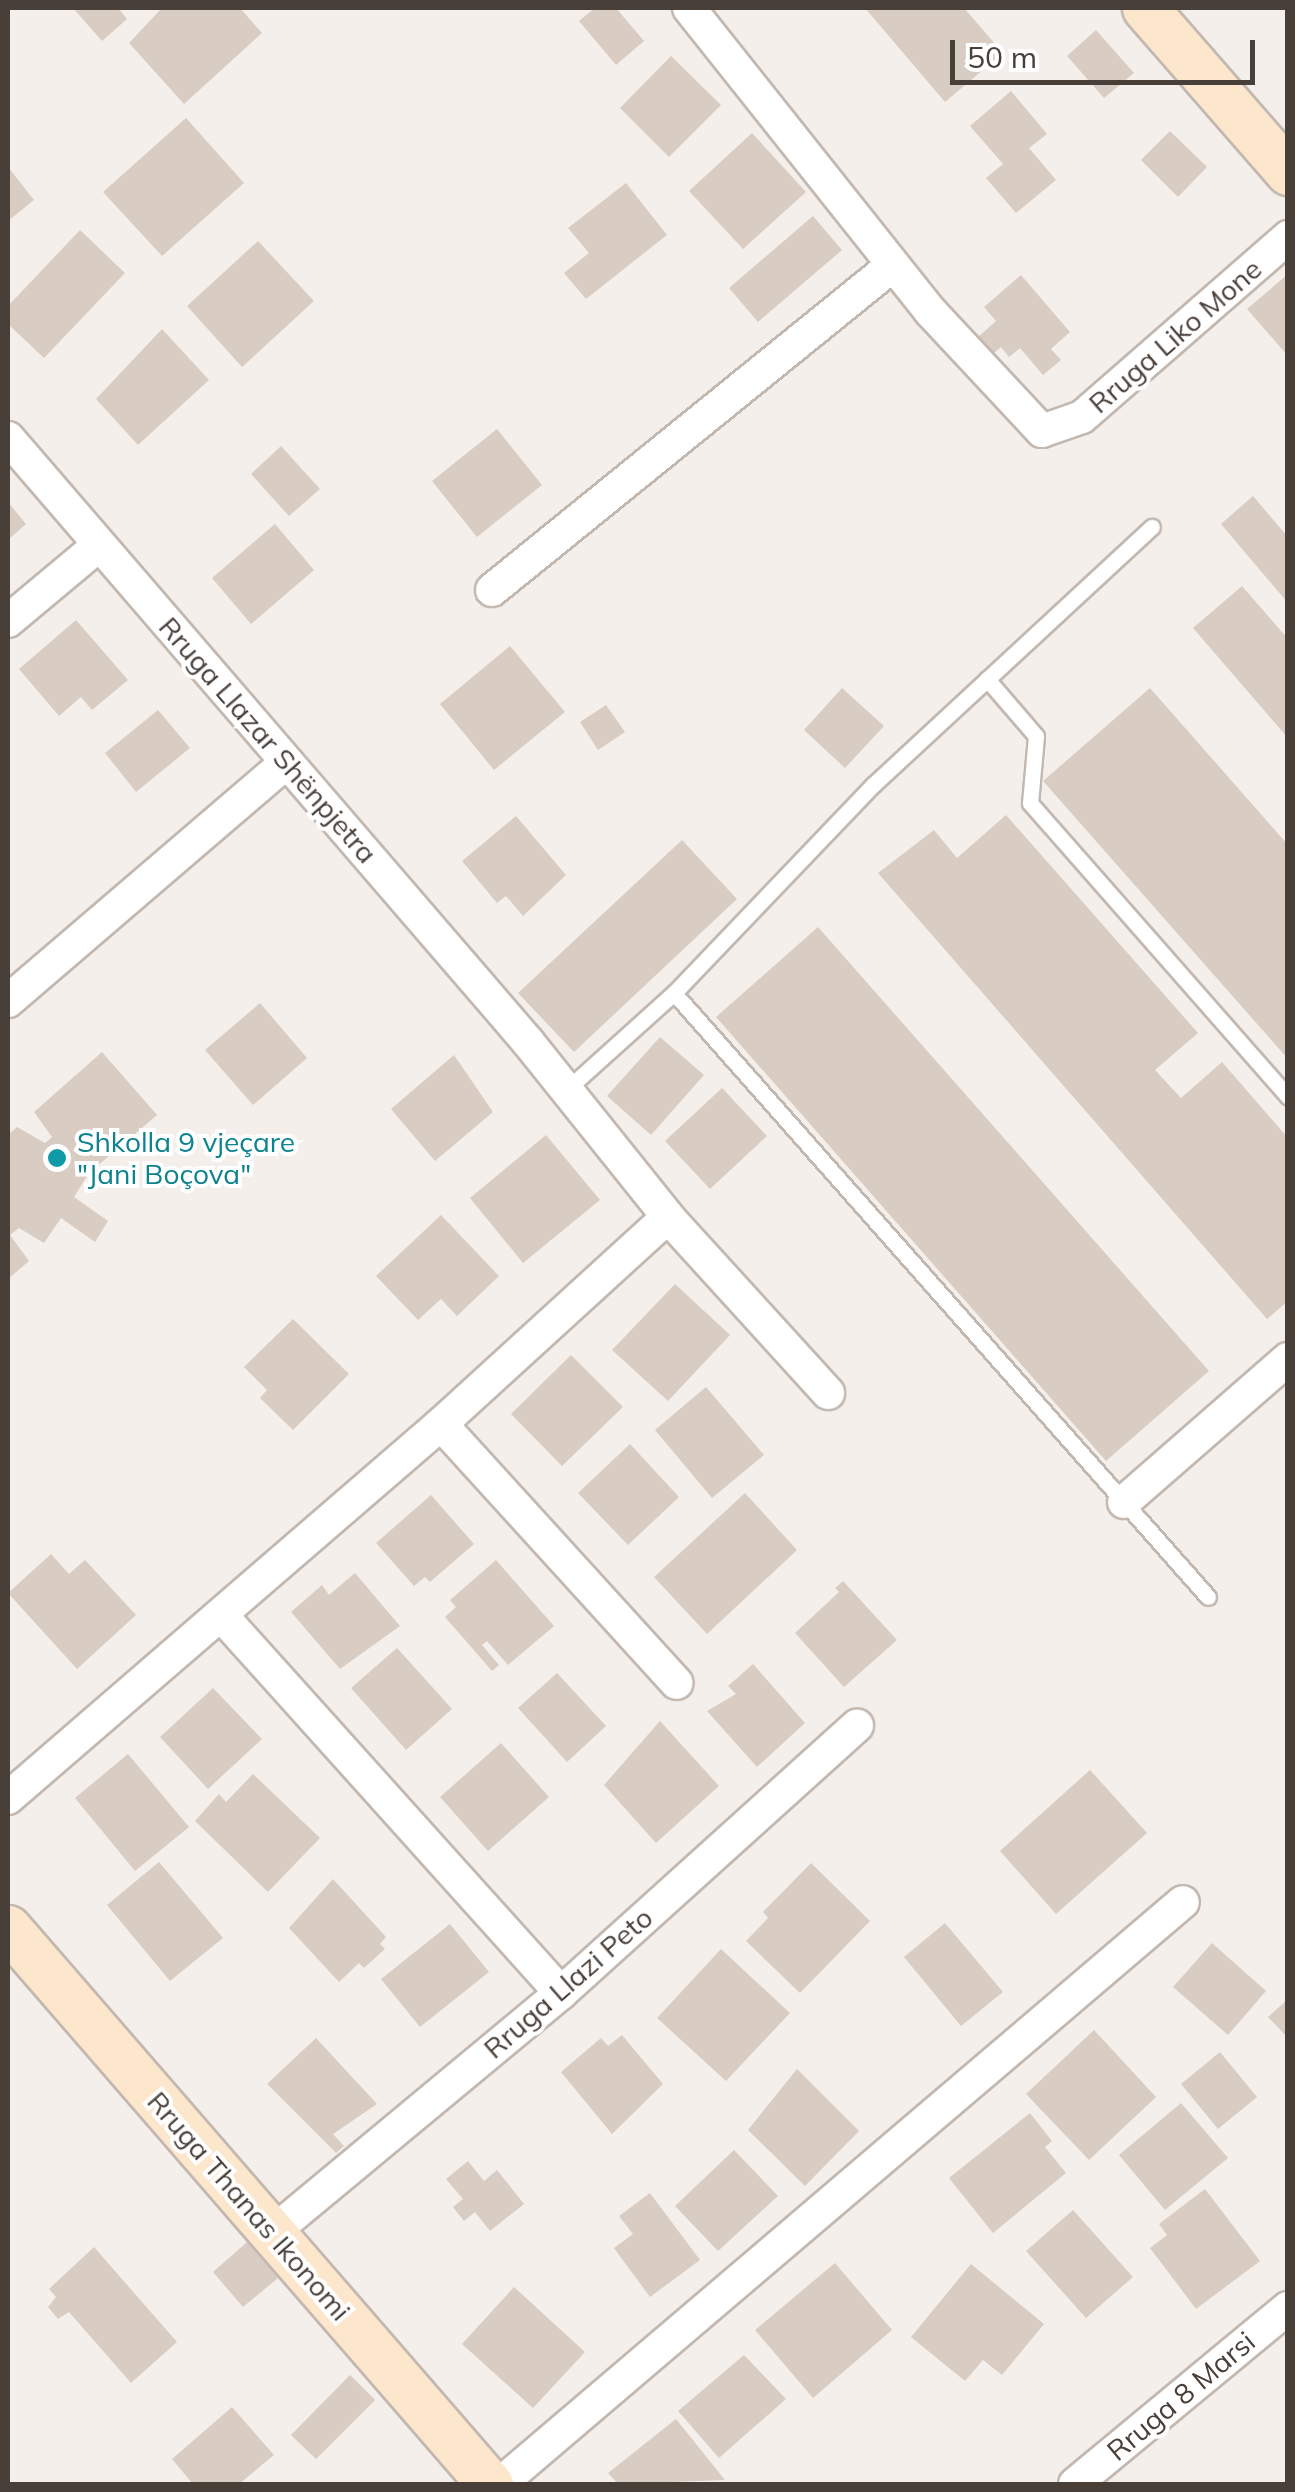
<!DOCTYPE html>
<html>
<head>
<meta charset="utf-8">
<style>
  body { margin:0 }
  #map { position:relative; width:1295px; height:2492px; overflow:hidden; background:#f4efeb; font-family:Mulish,sans-serif }
  div>[style] { position:absolute }
  [style*='--x'] { left:calc(var(--x)*1px); top:calc(var(--y)*1px); width:calc(var(--w)*1px); rotate:calc(var(--a)*1deg) }
  .building>* { inset:0; background:#d9ccc3 }
  .roads { filter:drop-shadow(2px 0 #c3b8b0) drop-shadow(-2px 0 #c3b8b0) drop-shadow(0 2px #c3b8b0) drop-shadow(0 -2px #c3b8b0) }
  .lane>* { height:15px; margin:-7.5px; padding:0 7.5px; transform-origin:7.5px; border-radius:7.5px; background:#fff }
  .street>* { height:32px; margin:-16px; padding:0 16px; transform-origin:16px; border-radius:16px; background:#fff }
  .secondary>* { height:45px; margin:-22.5px; padding:0 22.5px; transform-origin:22.5px; border-radius:22.5px; background:#fce7cd }
  .dots>* { width:28px; height:28px; translate:-50% -50%; box-sizing:border-box; border:5px solid #fff; border-radius:50% }
  span { translate:-50% -50%; white-space:nowrap; text-align:center; line-height:1.15; -webkit-text-stroke:8px #fff; paint-order:stroke }
  .street-label { font-size:28px; color:#483f39 }
  .culture-label { font-size:28px; color:#0d838f }
  .left { translate:0 -50%; text-align:left }
  .frame { position:absolute; inset:0; border:10px solid #483f39; pointer-events:none }
  .scale { position:absolute; left:950px; top:40px; width:305px; height:45px; box-sizing:border-box; border:5px solid #483f39; border-top:0; padding-left:12px; font-size:30px; line-height:35px; white-space:nowrap; color:#483f39; -webkit-text-stroke:8px #fff; paint-order:stroke }
</style>
</head>
<body>
<div id="map">
  <div class="building">
    <i style="clip-path:polygon(73px 8px,118px 8px,127px 19px,102px 41px)"></i>
    <i style="clip-path:polygon(162px 8px,240px 8px,262px 33px,184px 104px,129px 43px)"></i>
    <i style="clip-path:polygon(595px 8px,616px 8px,644px 41px,616px 65px,579px 21px)"></i>
    <i style="clip-path:polygon(865px 8px,964px 8px,1003px 53px,945px 102px)"></i>
    <i style="clip-path:polygon(1096px 30px,1134px 73px,1104px 98px,1067px 56px)"></i>
    <i style="clip-path:polygon(671px 56px,721px 105px,669px 157px,620px 108px)"></i>
    <i style="clip-path:polygon(1011px 91px,1047px 134px,1029px 148px,1056px 180px,1016px 213px,986px 178px,1003px 164px,970px 126px)"></i>
    <i style="clip-path:polygon(186px 118px,244px 183px,162px 256px,103px 192px)"></i>
    <i style="clip-path:polygon(1170px 131px,1207px 167px,1178px 197px,1141px 160px)"></i>
    <i style="clip-path:polygon(752px 133px,806px 192px,743px 249px,689px 191px)"></i>
    <i style="clip-path:polygon(8px 167px,34px 200px,8px 221px)"></i>
    <i style="clip-path:polygon(626px 183px,667px 235px,586px 299px,564px 273px,589px 253px,568px 228px)"></i>
    <i style="clip-path:polygon(813px 216px,842px 250px,758px 322px,729px 288px)"></i>
    <i style="clip-path:polygon(80px 230px,125px 273px,44px 358px,8px 324px,8px 306px)"></i>
    <i style="clip-path:polygon(258px 241px,314px 301px,242px 367px,187px 306px)"></i>
    <i style="clip-path:polygon(1288px 274px,1288px 356px,1247px 309px)"></i>
    <i style="clip-path:polygon(1021px 275px,1070px 332px,1051px 349px,1061px 360px,1043px 375px,1020px 348px,1009px 357px,1001px 347px,993px 354px,978px 337px,996px 321px,984px 307px)"></i>
    <i style="clip-path:polygon(162px 329px,209px 380px,138px 445px,96px 399px)"></i>
    <i style="clip-path:polygon(497px 429px,542px 485px,477px 537px,432px 481px)"></i>
    <i style="clip-path:polygon(281px 446px,320px 489px,289px 516px,251px 474px)"></i>
    <i style="clip-path:polygon(1253px 496px,1288px 537px,1288px 603px,1221px 524px)"></i>
    <i style="clip-path:polygon(8px 502px,26px 524px,8px 540px)"></i>
    <i style="clip-path:polygon(275px 524px,314px 570px,251px 624px,212px 578px)"></i>
    <i style="clip-path:polygon(1242px 586px,1288px 639px,1288px 738px,1193px 628px)"></i>
    <i style="clip-path:polygon(76px 620px,128px 680px,92px 710px,81px 697px,59px 716px,19px 669px)"></i>
    <i style="clip-path:polygon(510px 646px,565px 712px,494px 770px,440px 704px)"></i>
    <i style="clip-path:polygon(842px 688px,884px 726px,845px 768px,804px 730px)"></i>
    <i style="clip-path:polygon(1150px 688px,1288px 845px,1288px 1059px,1043px 781px)"></i>
    <i style="clip-path:polygon(606px 705px,625px 732px,598px 750px,580px 722px)"></i>
    <i style="clip-path:polygon(158px 710px,190px 748px,136px 792px,105px 753px)"></i>
    <i style="clip-path:polygon(1006px 815px,1198px 1033px,1155px 1070px,1181px 1098px,1222px 1062px,1288px 1138px,1288px 1301px,1267px 1319px,878px 873px,934px 830px,957px 858px)"></i>
    <i style="clip-path:polygon(516px 816px,566px 875px,523px 916px,506px 896px,497px 903px,462px 861px)"></i>
    <i style="clip-path:polygon(682px 840px,737px 899px,574px 1052px,518px 993px)"></i>
    <i style="clip-path:polygon(818px 927px,1209px 1371px,1106px 1461px,716px 1017px)"></i>
    <i style="clip-path:polygon(260px 1003px,307px 1058px,253px 1105px,205px 1050px)"></i>
    <i style="clip-path:polygon(660px 1037px,704px 1075px,651px 1135px,607px 1096px)"></i>
    <i style="clip-path:polygon(102px 1052px,157px 1115px,89px 1173px,74px 1197px,108px 1221px,95px 1242px,61px 1218px,44px 1243px,19px 1228px,10px 1235px,29px 1261px,8px 1279px,8px 1135px,17px 1127px,45px 1143px,52px 1137px,34px 1112px)"></i>
    <i style="clip-path:polygon(454px 1055px,493px 1112px,435px 1161px,391px 1109px)"></i>
    <i style="clip-path:polygon(722px 1088px,767px 1136px,710px 1189px,665px 1141px)"></i>
    <i style="clip-path:polygon(546px 1135px,600px 1200px,523px 1263px,470px 1198px)"></i>
    <i style="clip-path:polygon(441px 1215px,499px 1276px,457px 1316px,441px 1299px,418px 1320px,376px 1276px)"></i>
    <i style="clip-path:polygon(675px 1284px,730px 1335px,668px 1401px,612px 1350px)"></i>
    <i style="clip-path:polygon(293px 1319px,349px 1374px,293px 1430px,260px 1398px,267px 1390px,244px 1367px)"></i>
    <i style="clip-path:polygon(571px 1355px,623px 1407px,562px 1466px,511px 1414px)"></i>
    <i style="clip-path:polygon(706px 1387px,764px 1455px,712px 1498px,655px 1430px)"></i>
    <i style="clip-path:polygon(630px 1444px,679px 1497px,628px 1545px,578px 1493px)"></i>
    <i style="clip-path:polygon(745px 1493px,797px 1550px,707px 1634px,654px 1577px)"></i>
    <i style="clip-path:polygon(431px 1495px,474px 1544px,430px 1582px,425px 1577px,414px 1586px,376px 1543px)"></i>
    <i style="clip-path:polygon(51px 1554px,69px 1574px,85px 1560px,136px 1615px,77px 1669px,8px 1593px)"></i>
    <i style="clip-path:polygon(496px 1560px,554px 1626px,508px 1665px,487px 1641px,482px 1645px,499px 1665px,492px 1671px,445px 1617px,456px 1607px,450px 1600px)"></i>
    <i style="clip-path:polygon(355px 1573px,400px 1626px,340px 1669px,291px 1612px,322px 1585px,329px 1595px)"></i>
    <i style="clip-path:polygon(843px 1581px,897px 1640px,844px 1687px,795px 1633px,839px 1592px,835px 1588px)"></i>
    <i style="clip-path:polygon(397px 1648px,452px 1709px,406px 1750px,351px 1688px)"></i>
    <i style="clip-path:polygon(753px 1664px,805px 1723px,757px 1767px,707px 1711px,736px 1694px,728px 1686px)"></i>
    <i style="clip-path:polygon(557px 1673px,606px 1726px,567px 1762px,518px 1708px)"></i>
    <i style="clip-path:polygon(213px 1688px,262px 1739px,208px 1789px,160px 1737px)"></i>
    <i style="clip-path:polygon(660px 1721px,719px 1786px,656px 1843px,604px 1785px)"></i>
    <i style="clip-path:polygon(501px 1743px,549px 1797px,488px 1851px,440px 1797px)"></i>
    <i style="clip-path:polygon(128px 1754px,189px 1827px,135px 1871px,75px 1798px)"></i>
    <i style="clip-path:polygon(1090px 1770px,1147px 1833px,1056px 1914px,1000px 1851px)"></i>
    <i style="clip-path:polygon(253px 1774px,320px 1838px,268px 1892px,195px 1821px,219px 1794px,226px 1802px)"></i>
    <i style="clip-path:polygon(159px 1862px,223px 1938px,170px 1981px,107px 1905px)"></i>
    <i style="clip-path:polygon(811px 1863px,870px 1921px,800px 1993px,746px 1941px,768px 1918px,763px 1912px)"></i>
    <i style="clip-path:polygon(333px 1879px,386px 1937px,380px 1944px,385px 1949px,364px 1968px,359px 1963px,339px 1982px,289px 1928px)"></i>
    <i style="clip-path:polygon(945px 1923px,1003px 1992px,961px 2026px,904px 1957px)"></i>
    <i style="clip-path:polygon(450px 1924px,489px 1972px,420px 2027px,381px 1979px)"></i>
    <i style="clip-path:polygon(1212px 1943px,1266px 1991px,1228px 2035px,1173px 1987px)"></i>
    <i style="clip-path:polygon(721px 1949px,790px 2013px,726px 2081px,657px 2018px)"></i>
    <i style="clip-path:polygon(1288px 1999px,1288px 2038px,1268px 2017px)"></i>
    <i style="clip-path:polygon(1094px 2030px,1156px 2097px,1089px 2160px,1026px 2094px)"></i>
    <i style="clip-path:polygon(622px 2035px,663px 2084px,612px 2134px,561px 2072px,601px 2038px,608px 2046px)"></i>
    <i style="clip-path:polygon(316px 2038px,377px 2104px,333px 2134px,344px 2146px,336px 2153px,267px 2084px)"></i>
    <i style="clip-path:polygon(1220px 2052px,1257px 2097px,1218px 2129px,1181px 2084px)"></i>
    <i style="clip-path:polygon(797px 2069px,859px 2131px,805px 2186px,748px 2130px)"></i>
    <i style="clip-path:polygon(1181px 2103px,1228px 2158px,1165px 2210px,1119px 2155px)"></i>
    <i style="clip-path:polygon(1030px 2113px,1052px 2141px,1045px 2147px,1066px 2173px,993px 2233px,949px 2178px)"></i>
    <i style="clip-path:polygon(734px 2150px,778px 2196px,718px 2251px,675px 2206px)"></i>
    <i style="clip-path:polygon(468px 2161px,484px 2181px,497px 2170px,524px 2204px,490px 2231px,475px 2212px,464px 2221px,453px 2207px,463px 2199px,446px 2179px)"></i>
    <i style="clip-path:polygon(1205px 2189px,1260px 2261px,1196px 2309px,1150px 2248px,1167px 2235px,1159px 2224px)"></i>
    <i style="clip-path:polygon(650px 2193px,700px 2260px,650px 2297px,614px 2248px,633px 2234px,619px 2216px)"></i>
    <i style="clip-path:polygon(1073px 2210px,1133px 2277px,1086px 2318px,1026px 2251px)"></i>
    <i style="clip-path:polygon(247px 2242px,278px 2278px,243px 2307px,213px 2272px)"></i>
    <i style="clip-path:polygon(94px 2247px,177px 2342px,131px 2383px,69px 2312px,58px 2319px,48px 2307px,56px 2297px,49px 2289px)"></i>
    <i style="clip-path:polygon(835px 2263px,892px 2330px,813px 2398px,755px 2330px)"></i>
    <i style="clip-path:polygon(971px 2264px,1044px 2324px,1002px 2375px,983px 2360px,965px 2381px,911px 2337px)"></i>
    <i style="clip-path:polygon(514px 2287px,585px 2352px,533px 2408px,462px 2344px)"></i>
    <i style="clip-path:polygon(744px 2355px,786px 2399px,719px 2458px,678px 2411px)"></i>
    <i style="clip-path:polygon(350px 2375px,375px 2400px,316px 2459px,291px 2435px)"></i>
    <i style="clip-path:polygon(232px 2407px,274px 2455px,239px 2484px,193px 2484px,172px 2459px)"></i>
    <i style="clip-path:polygon(676px 2419px,725px 2480px,618px 2484px,608px 2473px)"></i>
  </div>
  <div class="roads">
    <div class="lane">
      <i style="--x:987;--y:679;--w:75;--a:49.3"></i>
      <i style="--x:1036;--y:736;--w:67;--a:95.1"></i>
      <i style="--x:1030;--y:803;--w:391;--a:48.7"></i>
      <i style="--x:674;--y:993;--w:288;--a:-46.3"></i>
      <i style="--x:873;--y:785;--w:380;--a:-42.8"></i>
      <i style="--x:565;--y:1091;--w:147;--a:-42"></i>
      <i style="--x:674;--y:993;--w:806;--a:48.52"></i>
    </div>
    <div class="street">
      <i style="--x:689;--y:8;--w:387;--a:51.5"></i>
      <i style="--x:930;--y:311;--w:164;--a:47"></i>
      <i style="--x:1042;--y:431;--w:42;--a:-19.3"></i>
      <i style="--x:1082;--y:417;--w:274;--a:-41.1"></i>
      <i style="--x:8;--y:438;--w:797;--a:49.27"></i>
      <i style="--x:528;--y:1042;--w:224;--a:51.3"></i>
      <i style="--x:668;--y:1217;--w:238;--a:47.7"></i>
      <i style="--x:492;--y:590;--w:516;--a:-39.02"></i>
      <i style="--x:8;--y:621;--w:119;--a:-39.9"></i>
      <i style="--x:8;--y:1001;--w:367;--a:-40.6"></i>
      <i style="--x:441;--y:1424;--w:350;--a:47.7"></i>
      <i style="--x:1124;--y:1502;--w:218;--a:-41.1"></i>
      <i style="--x:222;--y:1616;--w:507;--a:48.04"></i>
      <i style="--x:8;--y:1798;--w:572;--a:-40.82"></i>
      <i style="--x:441;--y:1424;--w:307;--a:-42.4"></i>
      <i style="--x:273;--y:2232;--w:374;--a:-39.7"></i>
      <i style="--x:561;--y:1993;--w:399;--a:-42.1"></i>
      <i style="--x:500;--y:2484;--w:897;--a:-40.44"></i>
      <i style="--x:1075;--y:2484;--w:276;--a:-39.6"></i>
    </div>
    <div class="secondary">
      <i style="--x:1145;--y:8;--w:218;--a:48.9"></i>
      <i style="--x:8;--y:1928;--w:736;--a:49.08"></i>
    </div>
  </div>
  <div class="dots">
    <i style="left:57px;top:1158px;background:#0f9aa8"></i>
  </div>
  <div class="street-label">
    <span style="left:1175px;top:336px;rotate:-41deg">Rruga Liko Mone</span>
    <span style="left:268px;top:740px;rotate:49deg">Rruga Llazar Shënpjetra</span>
    <span style="left:568px;top:1983px;rotate:-41deg">Rruga Llazi Peto</span>
    <span style="left:249px;top:2206px;rotate:49deg">Rruga Thanas Ikonomi</span>
    <span style="left:1181px;top:2396px;rotate:-40deg">Rruga 8 Marsi</span>
  </div>
  <div class="culture-label">
    <span class="left" style="left:77px;top:1158px">Shkolla 9 vjeçare<br>"Jani Boçova"</span>
  </div>
  <div class="frame"></div>
  <div class="scale">50 m</div>
</div>
</body>
</html>
